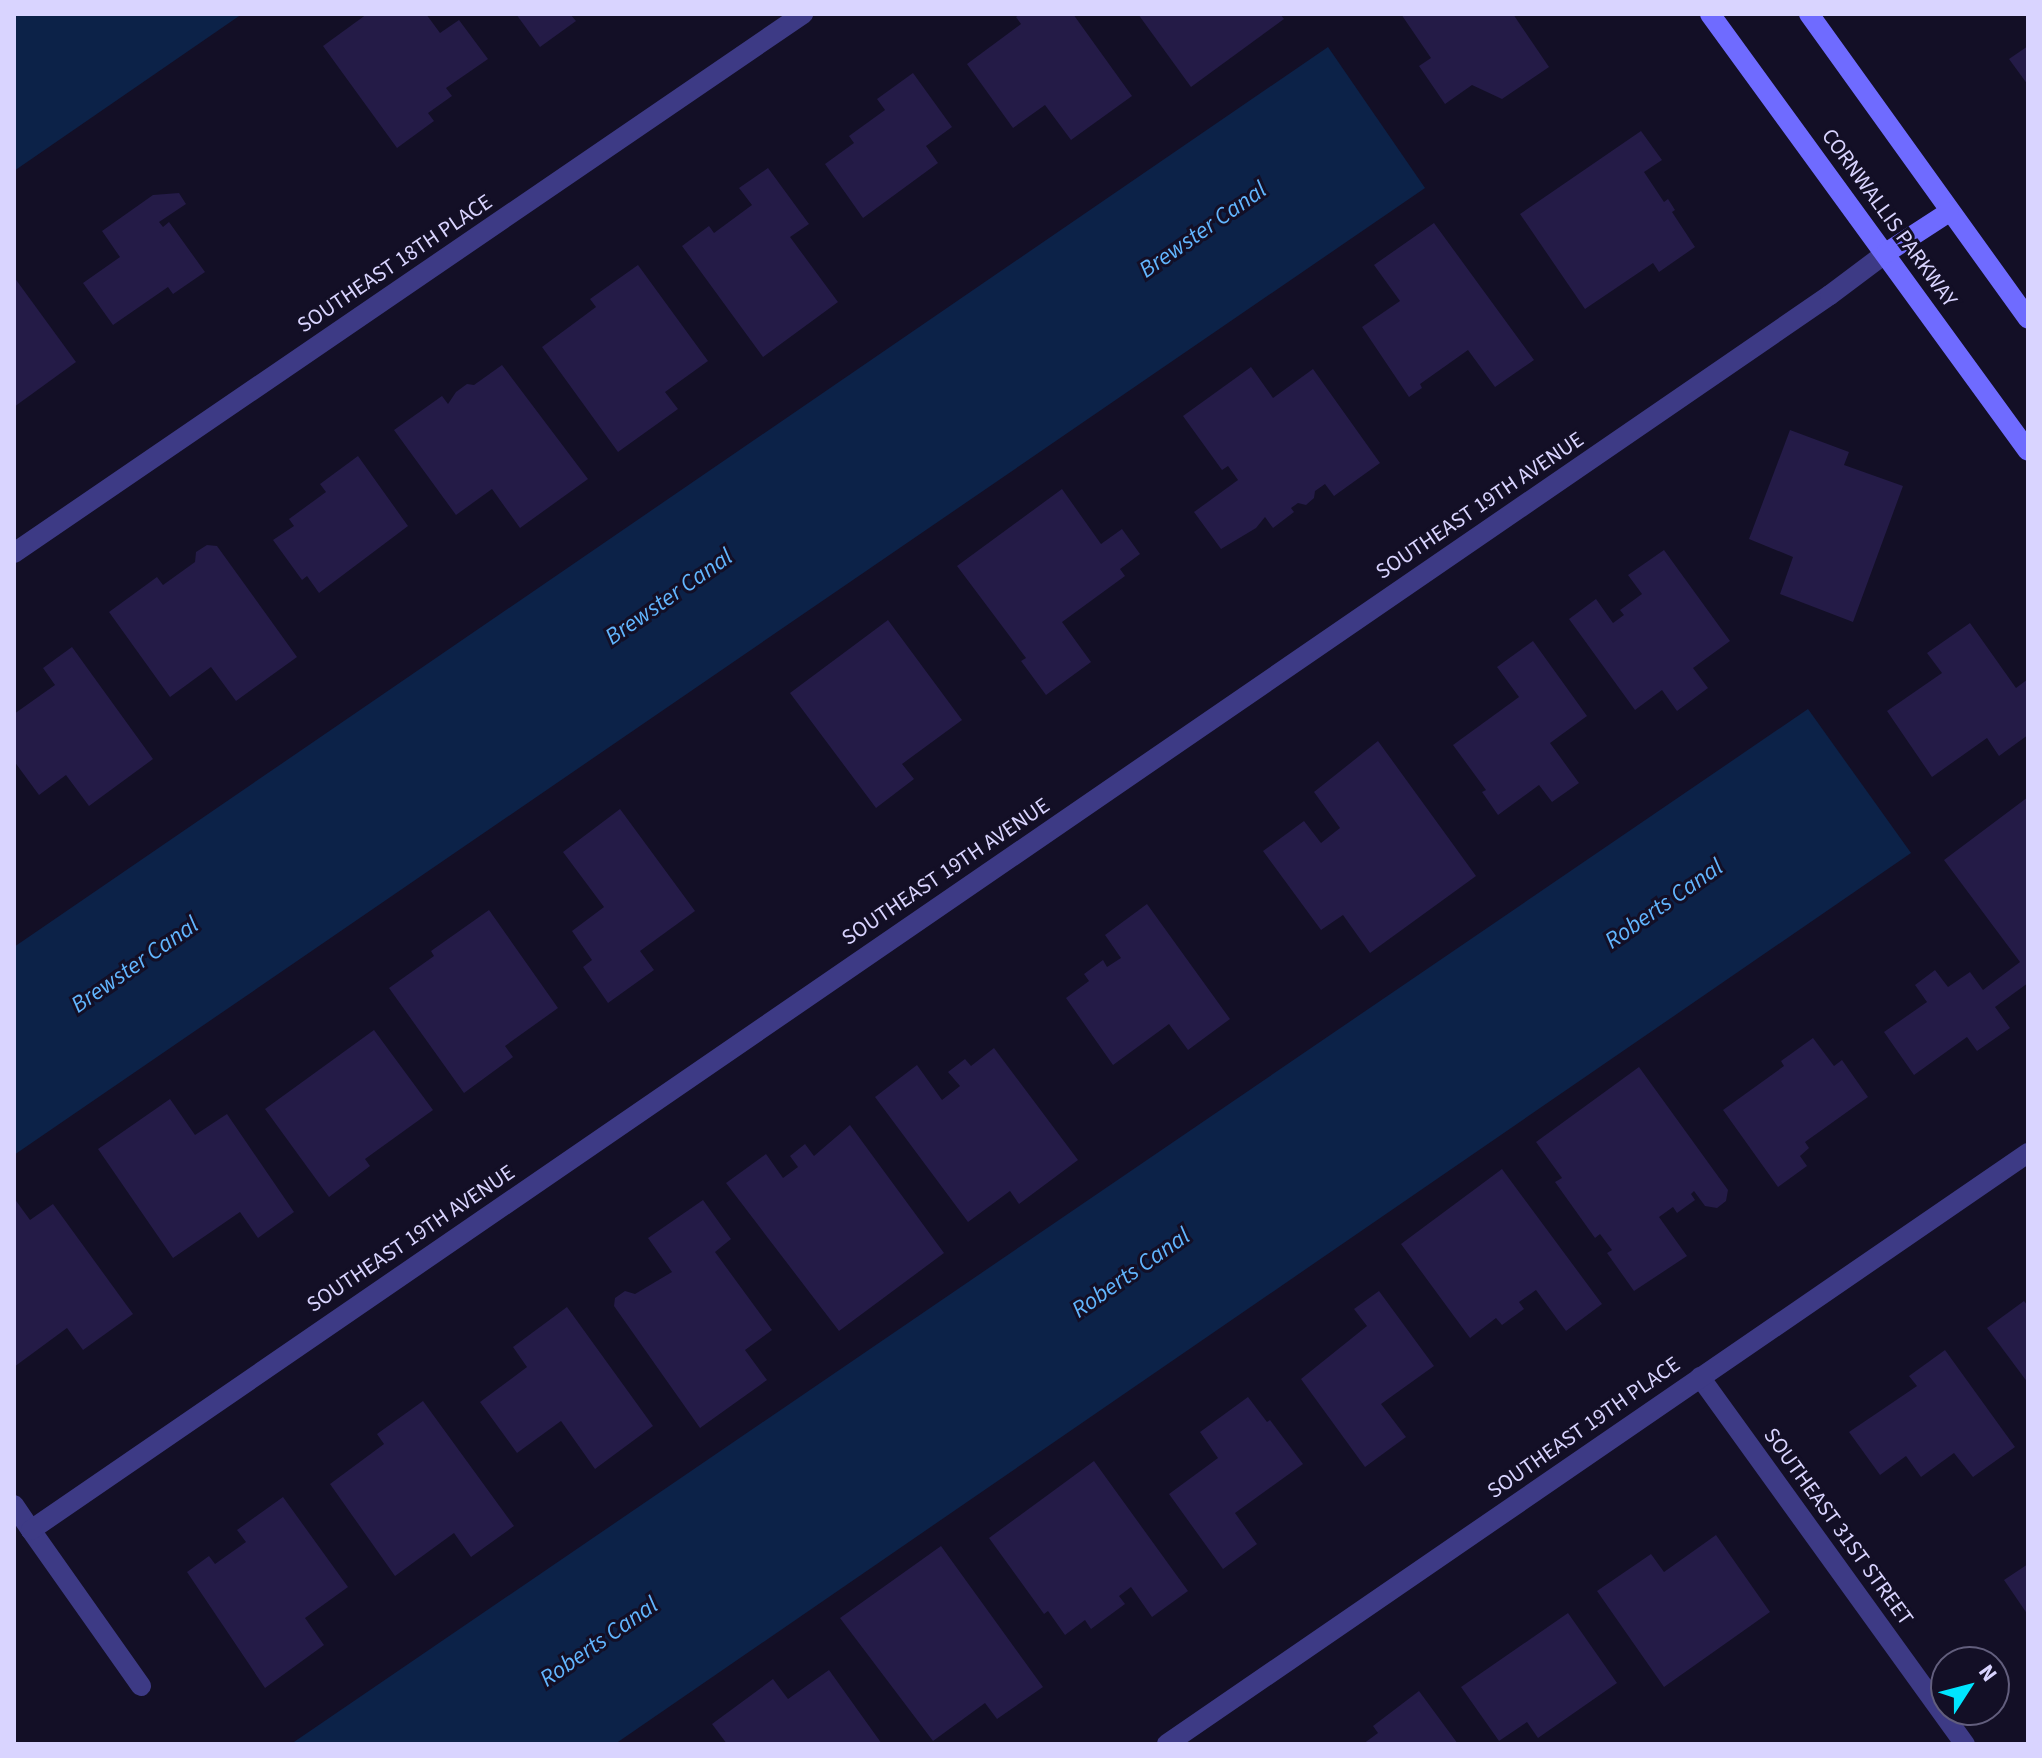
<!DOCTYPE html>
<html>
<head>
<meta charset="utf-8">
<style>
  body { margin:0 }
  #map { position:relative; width:2042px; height:1758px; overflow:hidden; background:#130f26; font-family:"Source Sans 3",sans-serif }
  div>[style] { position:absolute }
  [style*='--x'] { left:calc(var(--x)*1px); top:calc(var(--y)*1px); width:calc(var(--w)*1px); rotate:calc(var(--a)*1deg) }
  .water>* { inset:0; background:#0c2248 }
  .building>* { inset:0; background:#241b47 }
  .street>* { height:20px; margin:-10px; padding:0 10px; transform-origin:10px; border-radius:10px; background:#3d3a85 }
  .secondary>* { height:20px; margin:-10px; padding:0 10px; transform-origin:10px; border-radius:10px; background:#6f6bff }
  span { translate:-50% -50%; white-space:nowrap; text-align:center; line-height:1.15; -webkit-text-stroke:6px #130f26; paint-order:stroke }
  .street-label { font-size:22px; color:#d9d4ff }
  .water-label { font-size:24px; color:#62b6ff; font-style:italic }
  .frame { position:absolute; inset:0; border:16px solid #d9d4ff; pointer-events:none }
  .north { position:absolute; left:1930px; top:1646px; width:80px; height:80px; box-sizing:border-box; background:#130f26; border:2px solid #625e7d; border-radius:50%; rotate:54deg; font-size:22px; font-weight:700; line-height:32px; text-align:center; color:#d9d4ff }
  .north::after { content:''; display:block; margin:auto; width:28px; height:36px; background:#00e5ff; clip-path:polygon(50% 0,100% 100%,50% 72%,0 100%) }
</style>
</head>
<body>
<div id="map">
  <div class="water">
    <i style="clip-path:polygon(14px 14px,242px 14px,14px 171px)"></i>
    <i style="clip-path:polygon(1328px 47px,1425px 188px,14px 1155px,14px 947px)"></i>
    <i style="clip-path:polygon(1808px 709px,1911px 853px,615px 1744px,291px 1744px)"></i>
  </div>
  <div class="building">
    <i style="clip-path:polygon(367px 14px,426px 14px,440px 33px,459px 20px,488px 59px,446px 88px,452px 96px,428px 113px,434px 121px,397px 148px,323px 46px)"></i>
    <i style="clip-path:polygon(516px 14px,570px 14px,576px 21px,540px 47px)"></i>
    <i style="clip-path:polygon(1020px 14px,1073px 14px,1132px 96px,1071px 140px,1045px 105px,1013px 128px,967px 64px,1021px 24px,1016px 17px)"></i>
    <i style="clip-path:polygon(1138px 14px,1280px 14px,1284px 19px,1191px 87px)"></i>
    <i style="clip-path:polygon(1401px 14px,1513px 14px,1549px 67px,1502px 99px,1472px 85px,1445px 104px,1419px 66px,1431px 58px)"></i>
    <i style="clip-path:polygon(2028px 46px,2028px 85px,2009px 59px)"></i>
    <i style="clip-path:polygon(913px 73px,952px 127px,926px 146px,938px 163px,863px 218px,825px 164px,854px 143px,849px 136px,885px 110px,877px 99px)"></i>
    <i style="clip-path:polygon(1641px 131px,1662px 160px,1644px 172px,1664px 202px,1668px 199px,1675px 210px,1672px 212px,1695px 247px,1659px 272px,1653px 263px,1585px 309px,1520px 214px)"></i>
    <i style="clip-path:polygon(768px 168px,809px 224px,790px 237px,838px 302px,763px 357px,682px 246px,709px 226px,714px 233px,752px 205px,739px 188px)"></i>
    <i style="clip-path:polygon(179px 193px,186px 204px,159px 222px,163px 227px,169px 222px,205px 272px,173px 294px,168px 287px,113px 325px,83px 283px,120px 257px,102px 231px,153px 195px)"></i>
    <i style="clip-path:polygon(1434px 223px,1534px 360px,1495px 387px,1468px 350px,1420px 384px,1422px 388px,1409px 397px,1362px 327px,1400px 301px,1374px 265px)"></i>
    <i style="clip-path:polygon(638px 265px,708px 361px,665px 392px,678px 409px,618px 452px,542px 347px,596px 307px,590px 299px)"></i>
    <i style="clip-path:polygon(14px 277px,76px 362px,14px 407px)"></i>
    <i style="clip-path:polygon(502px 365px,588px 479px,520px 528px,492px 489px,456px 515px,394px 430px,442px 396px,448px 404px,456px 392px,467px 384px,474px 385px)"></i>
    <i style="clip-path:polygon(1251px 367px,1273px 398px,1313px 369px,1380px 463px,1334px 496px,1325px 484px,1315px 491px,1314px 498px,1306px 505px,1298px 503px,1291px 508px,1294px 512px,1273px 528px,1265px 517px,1256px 528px,1221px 549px,1194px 512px,1238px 480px,1228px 466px,1222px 470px,1183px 416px)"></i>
    <i style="clip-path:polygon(1790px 430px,1849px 452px,1844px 465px,1903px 486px,1853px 622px,1780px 594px,1793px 557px,1749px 539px)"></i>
    <i style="clip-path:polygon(358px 456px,408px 526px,319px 593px,307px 576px,302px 580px,273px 540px,294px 526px,289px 519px,326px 492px,320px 484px)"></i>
    <i style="clip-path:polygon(1062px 489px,1101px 544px,1122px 529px,1140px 554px,1120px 569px,1125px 576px,1062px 622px,1091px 662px,1046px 695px,1021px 661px,1026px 658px,957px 566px)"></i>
    <i style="clip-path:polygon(207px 545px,217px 546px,297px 657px,236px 701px,211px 667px,170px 697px,109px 612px,157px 577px,163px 585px,195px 562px,196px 552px)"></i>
    <i style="clip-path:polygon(1664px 550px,1730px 641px,1693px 668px,1708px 688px,1677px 711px,1662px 690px,1635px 710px,1569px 619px,1596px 599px,1613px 623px,1624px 615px,1620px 610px,1642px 594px,1628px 575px)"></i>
    <i style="clip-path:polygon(888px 620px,962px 720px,902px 764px,914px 779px,876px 808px,790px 693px)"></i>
    <i style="clip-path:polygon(1970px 623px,2016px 688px,2028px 679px,2028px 735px,1999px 756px,1987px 738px,1932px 777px,1887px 711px,1942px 673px,1927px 653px)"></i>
    <i style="clip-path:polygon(1533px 641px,1587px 716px,1550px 743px,1579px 783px,1552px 802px,1539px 785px,1498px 815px,1482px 792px,1486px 790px,1453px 745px,1519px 697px,1497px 667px)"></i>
    <i style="clip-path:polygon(72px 647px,153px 759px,89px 806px,66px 775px,39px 795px,14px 761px,14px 714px,55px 685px,43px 668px)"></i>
    <i style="clip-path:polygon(1378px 741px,1476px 876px,1370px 953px,1343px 915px,1321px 930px,1263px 851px,1304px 821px,1321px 843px,1340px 828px,1314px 792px)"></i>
    <i style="clip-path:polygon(2028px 797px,2028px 983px,1995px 1007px,2010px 1028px,1977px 1051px,1967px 1037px,1914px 1075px,1884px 1032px,1927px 1002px,1915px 985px,1935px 970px,1948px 987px,1970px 972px,1983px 990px,2020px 962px,1944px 860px)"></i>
    <i style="clip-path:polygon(620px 809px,695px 911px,640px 951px,654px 970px,608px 1003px,583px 967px,592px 960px,572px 931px,604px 907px,563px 852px)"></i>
    <i style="clip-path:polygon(1147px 904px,1230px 1019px,1188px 1050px,1169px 1024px,1113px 1065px,1066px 998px,1089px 981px,1084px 974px,1103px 960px,1107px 967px,1121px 958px,1105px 935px)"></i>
    <i style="clip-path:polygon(489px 910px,558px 1008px,505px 1046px,513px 1057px,464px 1093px,389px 988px,434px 956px,431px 951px)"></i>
    <i style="clip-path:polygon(374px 1030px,433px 1110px,365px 1159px,370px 1166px,329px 1197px,265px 1109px)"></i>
    <i style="clip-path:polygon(1813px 1038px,1834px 1066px,1842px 1060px,1868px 1097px,1805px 1142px,1809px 1148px,1800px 1156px,1807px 1166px,1778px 1187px,1723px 1110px,1784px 1066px,1781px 1061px)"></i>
    <i style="clip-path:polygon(994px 1048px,1078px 1160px,1019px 1204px,1010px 1191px,968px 1222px,875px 1097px,917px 1065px,942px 1100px,960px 1086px,948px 1072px,965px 1059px,971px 1066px)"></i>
    <i style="clip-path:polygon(1639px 1067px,1728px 1190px,1726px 1201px,1717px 1208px,1705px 1206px,1694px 1191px,1691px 1194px,1695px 1200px,1677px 1213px,1673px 1207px,1659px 1217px,1687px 1256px,1634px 1291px,1607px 1253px,1612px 1250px,1600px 1234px,1595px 1238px,1555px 1182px,1562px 1178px,1536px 1142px)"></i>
    <i style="clip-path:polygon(170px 1099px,195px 1135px,227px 1114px,294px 1212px,258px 1238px,240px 1212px,173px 1258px,98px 1149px)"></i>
    <i style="clip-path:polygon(850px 1125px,944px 1253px,839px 1331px,726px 1183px,766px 1154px,783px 1178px,798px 1167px,790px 1156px,805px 1144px,814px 1156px)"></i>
    <i style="clip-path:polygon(1502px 1169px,1602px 1304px,1566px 1331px,1536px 1290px,1519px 1302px,1524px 1309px,1502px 1325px,1496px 1318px,1470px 1338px,1401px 1244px)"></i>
    <i style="clip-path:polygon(14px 1198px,30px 1220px,53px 1204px,133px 1314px,83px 1350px,67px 1328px,14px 1367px)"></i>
    <i style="clip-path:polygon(703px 1200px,731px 1239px,715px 1252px,772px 1330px,745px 1350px,767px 1380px,700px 1428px,614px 1306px,615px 1298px,625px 1291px,635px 1294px,672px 1272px,648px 1238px)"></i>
    <i style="clip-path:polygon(1379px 1291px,1434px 1366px,1381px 1404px,1406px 1437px,1365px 1467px,1301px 1379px,1367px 1326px,1354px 1309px)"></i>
    <i style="clip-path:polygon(2024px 1301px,2028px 1306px,2028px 1383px,1987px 1328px)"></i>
    <i style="clip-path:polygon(567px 1307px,653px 1426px,595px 1469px,561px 1421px,517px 1453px,480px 1402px,527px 1367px,513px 1347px)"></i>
    <i style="clip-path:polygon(1945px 1350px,2015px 1447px,1973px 1477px,1954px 1453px,1921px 1477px,1906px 1456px,1880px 1475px,1849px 1432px,1917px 1386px,1909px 1376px)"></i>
    <i style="clip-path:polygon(1248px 1397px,1267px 1422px,1270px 1420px,1303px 1464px,1235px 1513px,1257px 1544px,1223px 1569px,1169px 1494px,1218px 1458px,1200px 1432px)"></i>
    <i style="clip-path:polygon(423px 1401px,514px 1526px,471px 1557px,454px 1533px,395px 1576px,330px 1484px,384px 1444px,377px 1434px)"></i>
    <i style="clip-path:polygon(1094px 1461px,1188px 1591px,1152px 1617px,1131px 1587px,1119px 1596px,1125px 1604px,1091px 1629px,1085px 1620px,1065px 1635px,1048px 1611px,1044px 1614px,989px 1538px)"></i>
    <i style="clip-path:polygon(283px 1497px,348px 1587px,305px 1618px,324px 1645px,265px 1688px,187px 1572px,209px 1556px,215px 1564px,246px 1542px,237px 1530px)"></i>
    <i style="clip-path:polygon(1716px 1535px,1770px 1612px,1664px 1687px,1597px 1591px,1651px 1554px,1664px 1572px)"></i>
    <i style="clip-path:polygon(941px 1546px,1043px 1687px,997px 1719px,985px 1703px,933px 1741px,840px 1618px)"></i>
    <i style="clip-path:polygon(2028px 1564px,2028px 1615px,2004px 1580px)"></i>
    <i style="clip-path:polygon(1568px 1613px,1617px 1683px,1538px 1738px,1527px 1722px,1499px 1741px,1461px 1687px)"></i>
    <i style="clip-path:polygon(829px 1670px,882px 1744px,727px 1744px,712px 1724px,773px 1679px,788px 1699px)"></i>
    <i style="clip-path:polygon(1419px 1691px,1458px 1744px,1363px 1744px,1378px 1733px,1373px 1726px)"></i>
  </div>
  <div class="street">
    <i style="--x:14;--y:553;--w:956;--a:-34.34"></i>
    <i style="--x:1700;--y:1377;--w:453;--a:54.2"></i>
    <i style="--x:14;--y:1505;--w:30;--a:56"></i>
    <i style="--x:141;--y:1686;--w:191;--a:-125.2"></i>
    <i style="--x:31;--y:1530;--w:2182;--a:-34.47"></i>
    <i style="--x:1830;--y:295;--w:70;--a:-36.9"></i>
    <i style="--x:1167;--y:1744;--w:1044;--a:-34.47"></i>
  </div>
  <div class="secondary">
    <i style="--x:1710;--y:14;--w:540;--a:53.96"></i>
    <i style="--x:1809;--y:14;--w:375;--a:54.3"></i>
    <i style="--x:1886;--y:253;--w:75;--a:-33.1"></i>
  </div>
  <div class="street-label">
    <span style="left:1889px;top:218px;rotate:54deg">CORNWALLIS PARKWAY</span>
    <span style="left:395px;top:264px;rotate:-34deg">SOUTHEAST 18TH PLACE</span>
    <span style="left:1480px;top:506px;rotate:-34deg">SOUTHEAST 19TH AVENUE</span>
    <span style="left:946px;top:872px;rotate:-34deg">SOUTHEAST 19TH AVENUE</span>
    <span style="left:411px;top:1239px;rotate:-34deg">SOUTHEAST 19TH AVENUE</span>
    <span style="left:1584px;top:1428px;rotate:-35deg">SOUTHEAST 19TH PLACE</span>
    <span style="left:1838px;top:1527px;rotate:54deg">SOUTHEAST 31ST STREET</span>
  </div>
  <div class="water-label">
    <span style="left:1203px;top:230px;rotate:-35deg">Brewster Canal</span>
    <span style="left:669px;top:597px;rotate:-35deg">Brewster Canal</span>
    <span style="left:1664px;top:904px;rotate:-35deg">Roberts Canal</span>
    <span style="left:135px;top:965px;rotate:-35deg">Brewster Canal</span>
    <span style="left:1131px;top:1273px;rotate:-35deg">Roberts Canal</span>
    <span style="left:599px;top:1642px;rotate:-35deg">Roberts Canal</span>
  </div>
  <div class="frame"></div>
  <div class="north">N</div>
</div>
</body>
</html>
